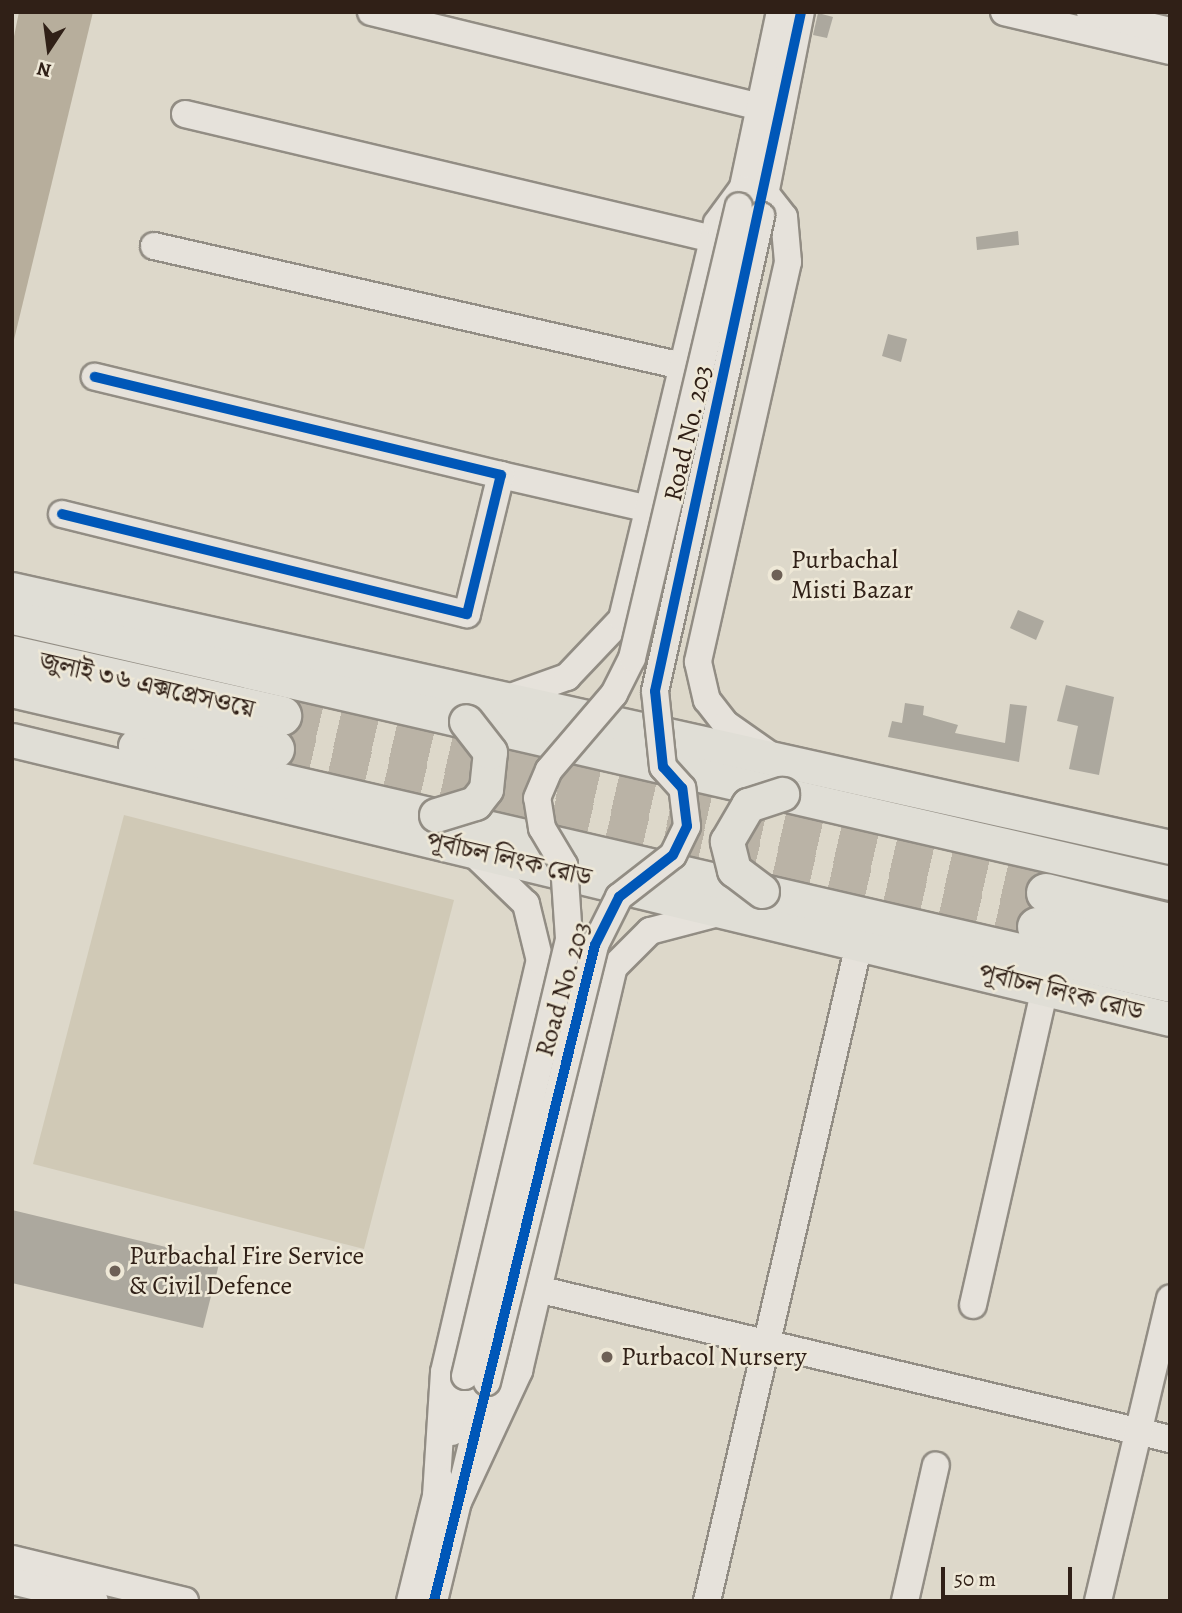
<!DOCTYPE html>
<html>
<head>
<meta charset="utf-8">
<style>
  body { margin:0 }
  #map { position:relative; width:1182px; height:1613px; overflow:hidden; background:#ddd8ca; font-family:Alegreya,"Noto Serif Bengali",serif }
  div>[style] { position:absolute }
  [style*='--x'] { left:calc(var(--x)*1px); top:calc(var(--y)*1px); width:calc(var(--w)*1px); rotate:calc(var(--a)*1deg) }
  .green>* { inset:0; background:#d0c9b6 }
  .water>* { inset:0; background:#b7ae9c }
  .building>* { inset:0; background:#aca89e }
  .highway-tunnel>* { height:38px; margin-top:-19px; transform-origin:0; background:repeating-linear-gradient(90deg,#bab3a6 0 38px,transparent 0 57px) }
  .roads { filter:drop-shadow(2px 0 #928d84) drop-shadow(-2px 0 #928d84) drop-shadow(0 2px #928d84) drop-shadow(0 -2px #928d84) }
  .minor>* { height:26px; margin:-13px; padding:0 13px; transform-origin:13px; border-radius:13px; background:#e6e2db }
  .major>* { height:33px; margin:-16.5px; padding:0 16.5px; transform-origin:16.5px; border-radius:16.5px; background:#e0ded6 }
  .highway>* { height:38px; margin:-19px; padding:0 19px; transform-origin:19px; border-radius:19px; background:#e0ded6 }
  .bridges { filter:drop-shadow(2px 0 #928d84) drop-shadow(-2px 0 #928d84) drop-shadow(0 2px #928d84) drop-shadow(0 -2px #928d84) }
  .minor-bridge>* { height:26px; margin:-13px; padding:0 13px; transform-origin:13px; border-radius:13px; background:#e6e2db }
  .major-bridge>* { height:33px; margin:-16.5px; padding:0 16.5px; transform-origin:16.5px; border-radius:16.5px; background:#e0ded6 }
  .cycleway>* { height:10px; margin:-5px; padding:0 5px; transform-origin:5px; border-radius:5px; background:#0057b8 }
  .dots>* { width:19px; height:19px; translate:-50% -50%; box-sizing:border-box; border:4px solid #eee8d7; border-radius:50% }
  span { translate:-50% -50%; white-space:nowrap; text-align:center; line-height:1.15; -webkit-text-stroke:5px #eee8d7; paint-order:stroke }
  .street-label { font-size:26px; color:#302017 }
  .poi-label { font-size:26px; color:#302017 }
  .left { translate:0 -50%; text-align:left }
  .frame { position:absolute; inset:0; border:14px solid #302017; pointer-events:none }
  .north { position:absolute; left:14px; top:14px; width:70px; height:70px; -webkit-text-stroke:5px #eee8d7; paint-order:stroke; rotate:193deg; font-size:19px; font-weight:700; line-height:28px; text-align:center; color:#302017 }
  .north::after { content:''; display:block; margin:auto; width:24px; height:32px; background:#302017; clip-path:polygon(50% 0,100% 100%,50% 72%,0 100%) }
  .scale { position:absolute; left:941px; top:1567px; width:131px; height:32px; box-sizing:border-box; border:4px solid #302017; border-top:0; padding-left:9px; font-size:21px; line-height:24px; white-space:nowrap; color:#302017; -webkit-text-stroke:5px #eee8d7; paint-order:stroke }
</style>
</head>
<body>
<div id="map">
  <div class="green">
    <i style="clip-path:polygon(124px 815px,454px 900px,364px 1249px,33px 1164px)"></i>
  </div>
  <div class="water">
    <i style="clip-path:polygon(19px 12px,93px 12px,12px 348px,12px 46px)"></i>
  </div>
  <div class="building">
    <i style="clip-path:polygon(818px 13px,833px 17px,827px 38px,813px 35px)"></i>
    <i style="clip-path:polygon(1018px 231px,1019px 245px,977px 250px,976px 237px)"></i>
    <i style="clip-path:polygon(888px 334px,907px 339px,901px 362px,882px 356px)"></i>
    <i style="clip-path:polygon(1018px 610px,1044px 621px,1036px 640px,1010px 628px)"></i>
    <i style="clip-path:polygon(1066px 685px,1114px 697px,1099px 775px,1069px 769px,1078px 726px,1057px 721px)"></i>
    <i style="clip-path:polygon(905px 703px,924px 706px,923px 715px,958px 725px,955px 733px,1005px 743px,1010px 704px,1027px 706px,1019px 762px,888px 737px,892px 721px,902px 723px)"></i>
    <i style="clip-path:polygon(12px 1210px,220px 1260px,203px 1328px,12px 1283px)"></i>
  </div>
  <div class="highway-tunnel">
    <i style="--x:282;--y:716;--w:784;--a:13.04"></i>
    <i style="--x:275;--y:749;--w:783;--a:13.15"></i>
  </div>
  <div class="roads">
    <div class="minor">
      <i style="--x:371;--y:12;--w:400;--a:13.7"></i>
      <i style="--x:1004;--y:12;--w:171;--a:13.2"></i>
      <i style="--x:1090;--y:12;--w:82;--a:13.4"></i>
      <i style="--x:185;--y:114;--w:543;--a:13.32"></i>
      <i style="--x:766;--y:194;--w:29;--a:52"></i>
      <i style="--x:784;--y:217;--w:45;--a:84.9"></i>
      <i style="--x:788;--y:262;--w:410;--a:102.7"></i>
      <i style="--x:698;--y:662;--w:39;--a:77"></i>
      <i style="--x:707;--y:700;--w:31;--a:52"></i>
      <i style="--x:726;--y:724;--w:54;--a:35.2"></i>
      <i style="--x:739;--y:206;--w:198;--a:-78.1"></i>
      <i style="--x:762;--y:210;--w:202;--a:-78.9"></i>
      <i style="--x:154;--y:246;--w:541;--a:12.8"></i>
      <i style="--x:501;--y:475;--w:152;--a:12.9"></i>
      <i style="--x:62;--y:514;--w:417;--a:13.9"></i>
      <i style="--x:467;--y:614;--w:143;--a:-76.3"></i>
      <i style="--x:501;--y:475;--w:418;--a:-166.4"></i>
      <i style="--x:508;--y:698;--w:63;--a:-19.6"></i>
      <i style="--x:567;--y:677;--w:80;--a:-46.5"></i>
      <i style="--x:622;--y:619;--w:407;--a:-76.5"></i>
      <i style="--x:717;--y:223;--w:42;--a:-53.7"></i>
      <i style="--x:537;--y:1289;--w:651;--a:13.33"></i>
      <i style="--x:973;--y:1305;--w:324;--a:-77.2"></i>
      <i style="--x:452;--y:1432;--w:57;--a:-76.9"></i>
      <i style="--x:436;--y:1496;--w:124;--a:-86.3"></i>
      <i style="--x:444;--y:1372;--w:422;--a:-76.9"></i>
      <i style="--x:540;--y:961;--w:59;--a:-103.8"></i>
      <i style="--x:526;--y:904;--w:74;--a:-136.1"></i>
      <i style="--x:458;--y:1502;--w:145;--a:-65"></i>
      <i style="--x:519;--y:1371;--w:415;--a:-76.8"></i>
      <i style="--x:614;--y:967;--w:51;--a:-45"></i>
      <i style="--x:650;--y:931;--w:67;--a:-14.7"></i>
      <i style="--x:12;--y:1559;--w:178;--a:13.6"></i>
      <i style="--x:12;--y:1581;--w:85;--a:13.5"></i>
      <i style="--x:410;--y:1601;--w:125;--a:-76.1"></i>
      <i style="--x:434;--y:1601;--w:225;--a:-76.4"></i>
      <i style="--x:707;--y:1601;--w:674;--a:-76.97"></i>
      <i style="--x:905;--y:1601;--w:139;--a:-77.2"></i>
      <i style="--x:1098;--y:1601;--w:311;--a:-76.6"></i>
    </div>
    <div class="major">
      <i style="--x:12;--y:589;--w:1186;--a:12.56"></i>
      <i style="--x:12;--y:617;--w:1188;--a:12.94"></i>
      <i style="--x:12;--y:740;--w:1191;--a:13.55"></i>
      <i style="--x:135;--y:746;--w:1062;--a:13"></i>
    </div>
    <div class="highway">
      <i style="--x:12;--y:655;--w:277;--a:12.7"></i>
      <i style="--x:12;--y:688;--w:270;--a:13.1"></i>
      <i style="--x:1046;--y:893;--w:128;--a:13.6"></i>
      <i style="--x:1037;--y:927;--w:136;--a:12.7"></i>
    </div>
  </div>
  <div class="bridges">
    <div class="minor-bridge">
      <i style="--x:465;--y:1376;--w:450;--a:-76.6"></i>
      <i style="--x:569;--y:938;--w:73;--a:-93.9"></i>
      <i style="--x:564;--y:865;--w:43;--a:-120.7"></i>
      <i style="--x:542;--y:828;--w:30;--a:-99"></i>
      <i style="--x:537;--y:798;--w:30;--a:-67"></i>
      <i style="--x:549;--y:770;--w:100;--a:-49.5"></i>
      <i style="--x:614;--y:694;--w:40;--a:-63.4"></i>
      <i style="--x:632;--y:658;--w:464;--a:-76.7"></i>
      <i style="--x:487;--y:1382;--w:450;--a:-76.1"></i>
      <i style="--x:595;--y:945;--w:54;--a:-63.4"></i>
      <i style="--x:619;--y:897;--w:68;--a:-37.9"></i>
      <i style="--x:673;--y:855;--w:32;--a:-64"></i>
      <i style="--x:687;--y:826;--w:38;--a:-97"></i>
      <i style="--x:682;--y:788;--w:28;--a:-132"></i>
      <i style="--x:663;--y:767;--w:76;--a:-96"></i>
      <i style="--x:655;--y:691;--w:487;--a:-77.4"></i>
    </div>
    <div class="major-bridge">
      <i style="--x:436;--y:815;--w:41;--a:-17.1"></i>
      <i style="--x:475;--y:803;--w:18;--a:-52"></i>
      <i style="--x:486;--y:789;--w:37;--a:-84"></i>
      <i style="--x:490;--y:752;--w:39;--a:-128"></i>
      <i style="--x:762;--y:891;--w:35;--a:-143"></i>
      <i style="--x:734;--y:870;--w:30;--a:-104"></i>
      <i style="--x:727;--y:841;--w:42;--a:-59.7"></i>
      <i style="--x:748;--y:805;--w:36;--a:-18"></i>
    </div>
  </div>
  <div class="cycleway">
    <i style="--x:62;--y:514;--w:417;--a:13.9"></i>
    <i style="--x:467;--y:614;--w:143;--a:-76.3"></i>
    <i style="--x:501;--y:475;--w:418;--a:-166.4"></i>
    <i style="--x:434;--y:1601;--w:675;--a:-76.21"></i>
    <i style="--x:595;--y:945;--w:54;--a:-63.4"></i>
    <i style="--x:619;--y:897;--w:68;--a:-37.9"></i>
    <i style="--x:673;--y:855;--w:32;--a:-64"></i>
    <i style="--x:687;--y:826;--w:38;--a:-97"></i>
    <i style="--x:682;--y:788;--w:28;--a:-132"></i>
    <i style="--x:663;--y:767;--w:76;--a:-96"></i>
    <i style="--x:655;--y:691;--w:695;--a:-77.86"></i>
  </div>
  <div class="dots">
    <i style="left:777px;top:575px;background:#6d6056"></i>
    <i style="left:115px;top:1271px;background:#6d6056"></i>
    <i style="left:607px;top:1357px;background:#6d6056"></i>
  </div>
  <div class="street-label">
    <span style="left:688px;top:433px;rotate:-77deg">Road No. 203</span>
    <span style="left:147px;top:685px;rotate:13deg">জুলাই ৩৬ এক্সপ্রেসওয়ে</span>
    <span style="left:509px;top:859px;rotate:13deg">পূর্বাচল লিংক রোড</span>
    <span style="left:563px;top:989px;rotate:-74deg">Road No. 203</span>
    <span style="left:1061px;top:992px;rotate:14deg">পূর্বাচল লিংক রোড</span>
  </div>
  <div class="poi-label">
    <span class="left" style="left:791px;top:575px">Purbachal<br>Misti Bazar</span>
    <span class="left" style="left:129px;top:1271px">Purbachal Fire Service<br>&amp; Civil Defence</span>
    <span class="left" style="left:621px;top:1357px">Purbacol Nursery</span>
  </div>
  <div class="frame"></div>
  <div class="north">N</div>
  <div class="scale">50 m</div>
</div>
</body>
</html>
